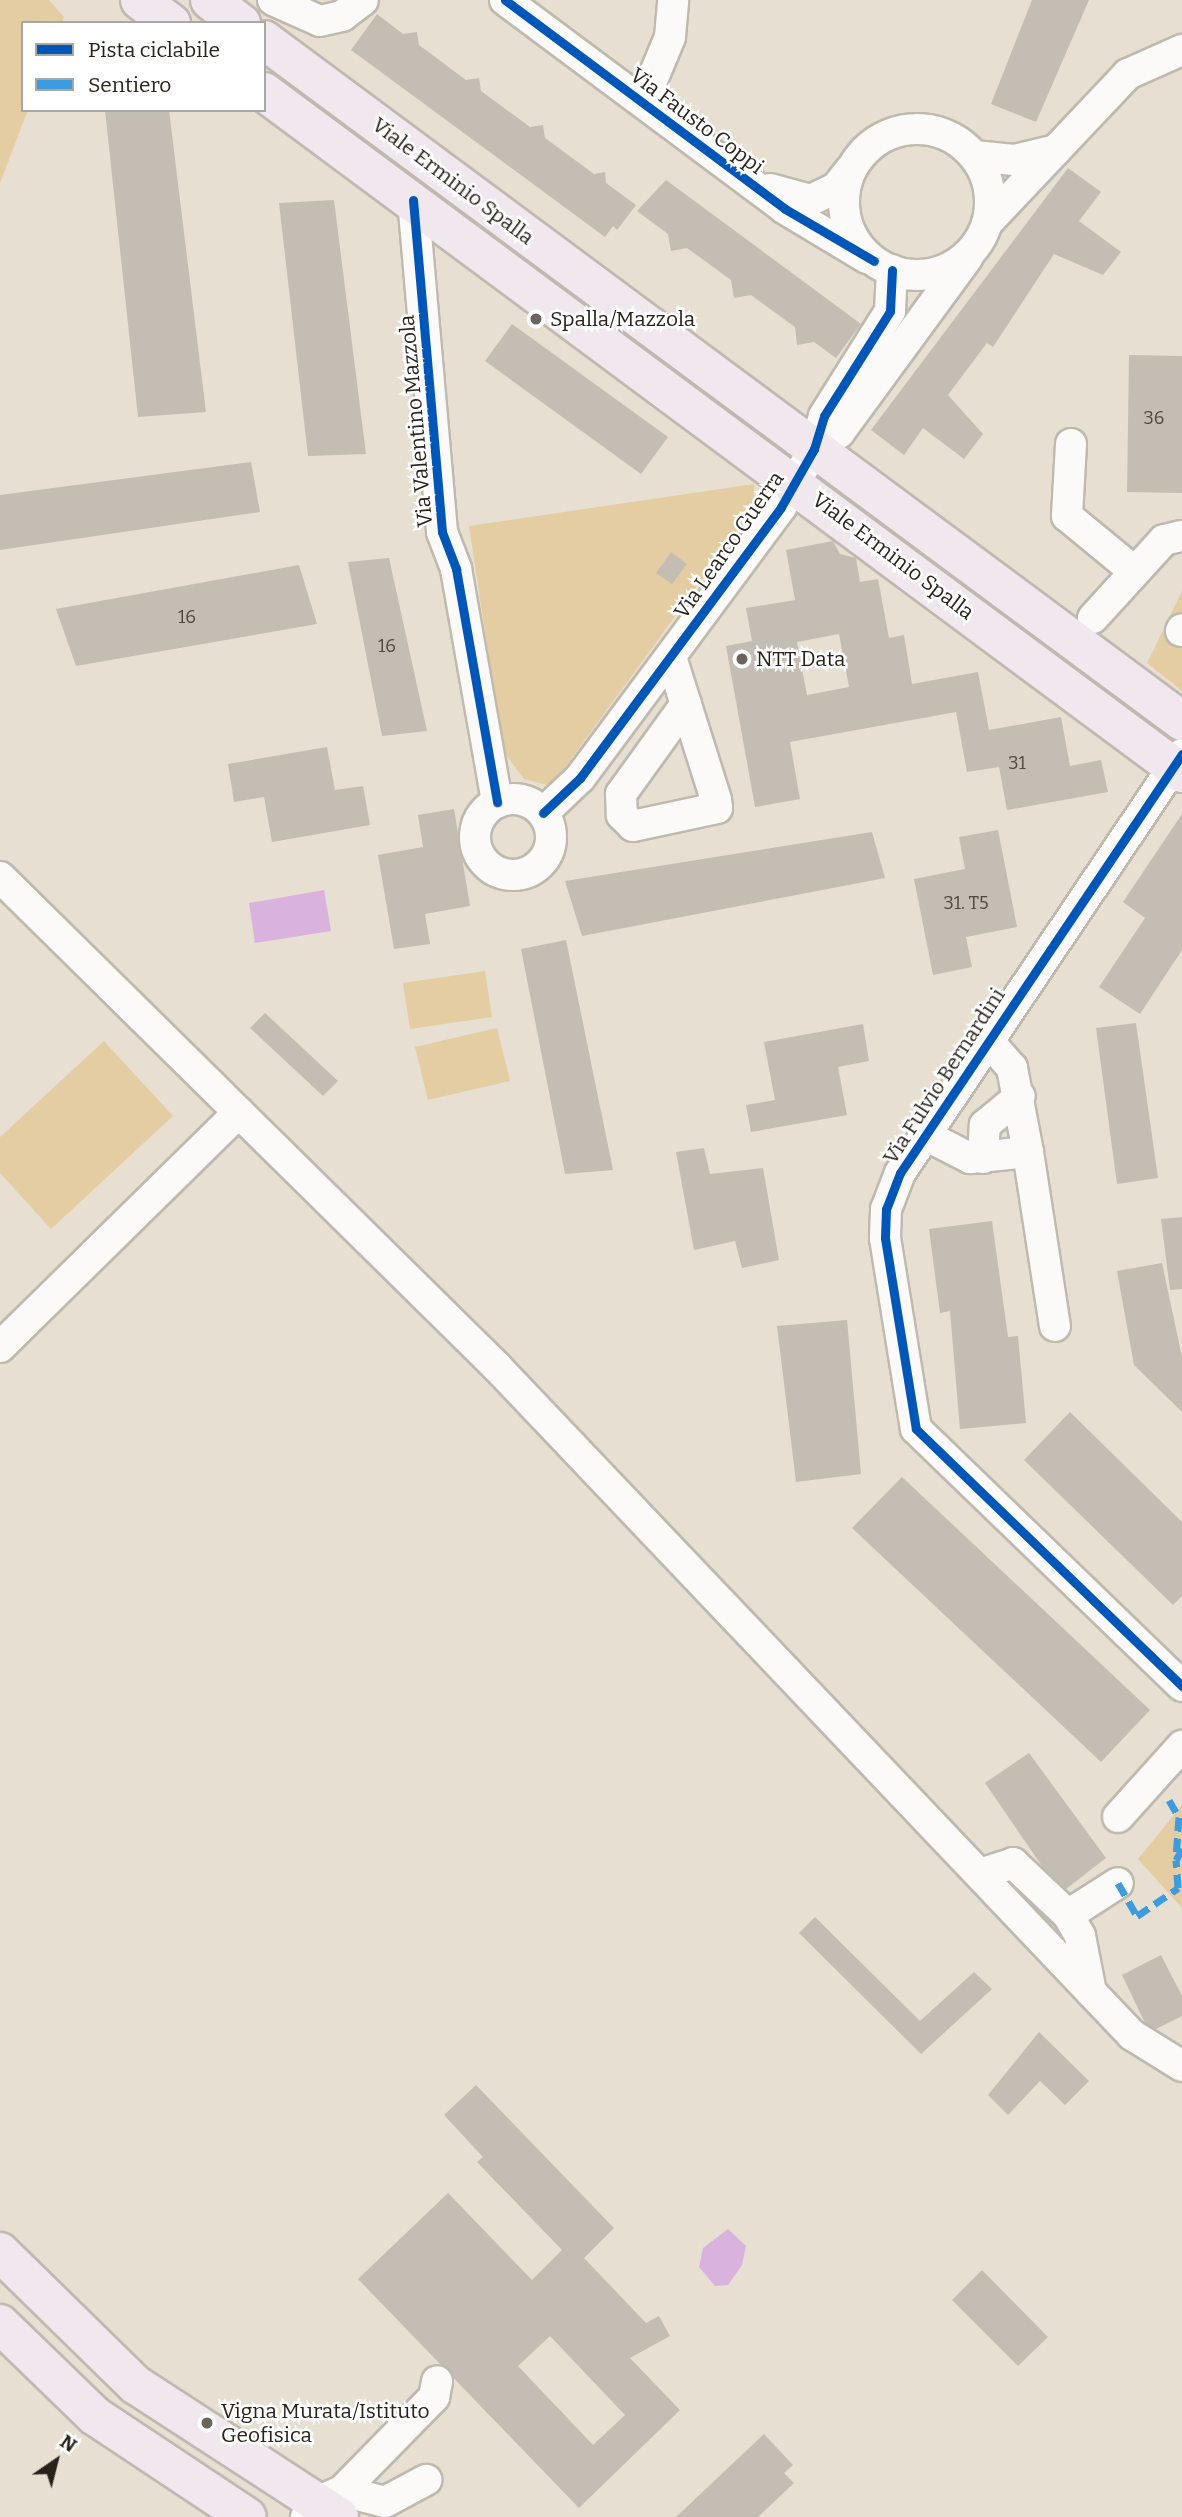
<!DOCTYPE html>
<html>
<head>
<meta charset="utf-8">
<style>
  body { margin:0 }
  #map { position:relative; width:1182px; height:2517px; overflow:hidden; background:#e7dfd1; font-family:Bitter,serif }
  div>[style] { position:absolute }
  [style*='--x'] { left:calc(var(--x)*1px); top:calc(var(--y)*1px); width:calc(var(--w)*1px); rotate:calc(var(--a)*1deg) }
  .green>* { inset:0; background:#e5cda3 }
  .water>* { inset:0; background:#dab2de }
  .building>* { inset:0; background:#c4bdb3 }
  .roads { filter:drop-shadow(2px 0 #bfb9ae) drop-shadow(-2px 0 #bfb9ae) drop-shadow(0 2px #bfb9ae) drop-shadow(0 -2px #bfb9ae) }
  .minor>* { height:30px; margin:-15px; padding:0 15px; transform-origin:15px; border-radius:15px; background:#fbfaf8 }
  .minor>.ring { margin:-15px; padding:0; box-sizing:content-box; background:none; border:30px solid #fbfaf8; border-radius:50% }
  .major>* { height:38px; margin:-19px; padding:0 19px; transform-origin:19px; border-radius:19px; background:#f0e8ee }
  .quiet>* { height:7px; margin-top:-3.5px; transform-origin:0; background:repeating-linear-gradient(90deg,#3d9cdf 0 14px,transparent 0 21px) }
  .cycleway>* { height:9px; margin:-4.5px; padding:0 4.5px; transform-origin:4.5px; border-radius:4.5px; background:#0057b8 }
  .dots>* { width:19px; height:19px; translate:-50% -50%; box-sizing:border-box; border:4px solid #fff; border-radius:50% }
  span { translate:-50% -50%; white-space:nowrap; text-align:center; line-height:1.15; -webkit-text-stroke:5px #fff; paint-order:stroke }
  .number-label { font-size:18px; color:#4f4940 }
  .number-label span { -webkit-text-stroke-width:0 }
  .street-label { font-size:21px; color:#28221a }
  .poi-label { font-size:21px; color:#28221a }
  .left { translate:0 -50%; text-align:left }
  .legend { position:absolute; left:21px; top:21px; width:245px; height:91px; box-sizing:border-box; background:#fff; border:2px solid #a9a7a3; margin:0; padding:9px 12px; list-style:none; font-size:21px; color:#28221a }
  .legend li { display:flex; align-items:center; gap:14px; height:35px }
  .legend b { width:35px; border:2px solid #a9a7a3 }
  .north { position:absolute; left:21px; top:2426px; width:70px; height:70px; -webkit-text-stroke:5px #fff; paint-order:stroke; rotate:35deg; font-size:19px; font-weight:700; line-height:28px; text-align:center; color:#28221a }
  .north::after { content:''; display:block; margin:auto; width:24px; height:32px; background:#28221a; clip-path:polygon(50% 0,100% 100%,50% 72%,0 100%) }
</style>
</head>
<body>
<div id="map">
  <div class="green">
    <i style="clip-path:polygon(0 0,49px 0,64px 17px,62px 23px,23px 23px,23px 110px,28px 110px,0 183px)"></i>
    <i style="clip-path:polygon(754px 484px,755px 507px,555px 781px,547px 785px,524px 779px,503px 751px,469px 526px)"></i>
    <i style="clip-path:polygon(1182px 591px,1182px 691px,1147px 663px)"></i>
    <i style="clip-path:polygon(485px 971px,492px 1017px,410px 1029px,403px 983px)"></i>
    <i style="clip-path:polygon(497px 1028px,510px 1081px,428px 1100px,415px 1047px)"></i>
    <i style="clip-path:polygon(104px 1041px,173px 1116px,51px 1229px,0 1173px,0 1137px)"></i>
    <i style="clip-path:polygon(1182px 1805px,1182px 1908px,1138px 1859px)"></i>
  </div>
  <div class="water">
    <i style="clip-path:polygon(324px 890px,331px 931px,255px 943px,249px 903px)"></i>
    <i style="clip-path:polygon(728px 2229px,746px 2246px,742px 2265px,728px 2285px,715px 2286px,699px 2267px,703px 2248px)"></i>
  </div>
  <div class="building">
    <i style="clip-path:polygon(1032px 0,1089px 0,1036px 122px,991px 104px)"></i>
    <i style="clip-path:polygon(377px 14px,403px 34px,417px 32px,419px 45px,466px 80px,479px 78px,481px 91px,530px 127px,543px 125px,545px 138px,594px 174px,605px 172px,606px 183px,636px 205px,617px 230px,613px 226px,605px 237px,351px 50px)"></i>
    <i style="clip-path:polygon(105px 110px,169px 110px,206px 412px,138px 417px)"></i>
    <i style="clip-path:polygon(1068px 168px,1101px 192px,1079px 221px,1121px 252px,1103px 275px,1054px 254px,993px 347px,987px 343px,948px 395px,983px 434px,964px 459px,923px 428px,904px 455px,871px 430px)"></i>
    <i style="clip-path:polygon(666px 180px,861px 324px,836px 358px,814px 342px,797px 345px,795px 327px,751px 295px,734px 298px,731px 280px,687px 248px,671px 251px,668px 234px,637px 211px)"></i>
    <i style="clip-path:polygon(334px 200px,366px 454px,308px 456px,279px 203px)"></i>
    <i style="clip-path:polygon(512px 324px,668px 437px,641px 474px,485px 361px)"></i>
    <i style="clip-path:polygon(1129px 355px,1182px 356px,1182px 493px,1127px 492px)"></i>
    <i style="clip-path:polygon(251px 462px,260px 512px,0 550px,0 495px)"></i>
    <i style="clip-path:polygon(evenodd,833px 541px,840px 554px,856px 558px,860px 582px,878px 579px,889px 638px,904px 635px,912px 684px,978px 672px,989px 730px,1061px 717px,1070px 766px,1101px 760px,1108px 792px,1007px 810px,999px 767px,967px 772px,956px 712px,790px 742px,800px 799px,755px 807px,726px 646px,752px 641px,746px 608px,795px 600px,786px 550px,833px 541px,839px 634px,849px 687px,807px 695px,797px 642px,839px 634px)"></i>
    <i style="clip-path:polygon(671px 552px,687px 564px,672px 584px,656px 573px)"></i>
    <i style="clip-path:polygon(389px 558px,427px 731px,382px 736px,348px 562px)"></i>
    <i style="clip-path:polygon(299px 565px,317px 624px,76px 666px,56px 609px)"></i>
    <i style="clip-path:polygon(327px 747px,335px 790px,363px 786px,370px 825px,272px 842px,264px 797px,234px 802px,228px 764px)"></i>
    <i style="clip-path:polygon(454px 809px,470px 906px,425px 914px,430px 944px,394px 949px,378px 855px,423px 847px,418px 815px)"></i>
    <i style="clip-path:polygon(1182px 814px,1182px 950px,1140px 1014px,1099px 987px,1145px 918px,1123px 902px)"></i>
    <i style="clip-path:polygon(998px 830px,1017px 927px,966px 937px,972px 967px,933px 975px,914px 879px,965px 869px,959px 837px)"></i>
    <i style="clip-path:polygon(872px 832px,885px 878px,582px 936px,565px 881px)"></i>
    <i style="clip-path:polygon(566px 940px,613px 1170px,565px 1174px,521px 949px)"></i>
    <i style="clip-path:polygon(265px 1013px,338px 1081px,323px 1096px,250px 1028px)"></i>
    <i style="clip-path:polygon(1136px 1023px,1158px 1178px,1117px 1184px,1096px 1028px)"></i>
    <i style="clip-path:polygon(863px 1024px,869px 1061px,838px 1067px,847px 1115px,751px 1132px,746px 1105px,775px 1100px,764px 1042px)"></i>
    <i style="clip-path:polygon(704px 1148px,710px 1174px,763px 1168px,779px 1260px,742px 1268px,735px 1241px,694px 1250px,676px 1152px)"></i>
    <i style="clip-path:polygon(1182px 1217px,1182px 1289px,1170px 1290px,1161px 1219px)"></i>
    <i style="clip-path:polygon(992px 1221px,1008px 1337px,1018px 1336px,1026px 1423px,960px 1429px,950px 1311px,940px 1313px,929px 1229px)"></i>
    <i style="clip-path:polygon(1162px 1263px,1182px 1357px,1182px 1412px,1134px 1365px,1117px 1271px)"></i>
    <i style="clip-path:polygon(847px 1320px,861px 1474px,796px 1482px,777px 1326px)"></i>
    <i style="clip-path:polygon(1070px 1412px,1182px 1522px,1182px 1596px,1173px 1605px,1024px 1460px)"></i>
    <i style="clip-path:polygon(902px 1477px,1150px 1710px,1101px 1762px,852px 1528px)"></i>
    <i style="clip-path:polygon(1029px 1753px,1106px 1858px,1066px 1889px,1042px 1866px,985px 1783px)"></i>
    <i style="clip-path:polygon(815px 1917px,920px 2021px,974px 1972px,992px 1989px,921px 2054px,799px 1933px)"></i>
    <i style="clip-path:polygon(1161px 1955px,1182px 1996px,1182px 2016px,1156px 2029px,1145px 2023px,1122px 1975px)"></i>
    <i style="clip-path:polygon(1039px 2032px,1089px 2081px,1065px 2105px,1040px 2081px,1008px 2115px,988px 2095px)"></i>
    <i style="clip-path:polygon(evenodd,476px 2085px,614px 2228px,584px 2258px,646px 2323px,659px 2316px,670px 2336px,630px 2358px,680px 2410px,579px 2508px,358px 2279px,448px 2193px,532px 2280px,562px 2250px,477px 2162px,483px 2157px,444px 2115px,476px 2085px,550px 2336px,625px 2415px,593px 2445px,518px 2366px,550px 2336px)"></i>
    <i style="clip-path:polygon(982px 2270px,1048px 2337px,1018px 2366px,952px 2300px)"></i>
    <i style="clip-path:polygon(764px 2434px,793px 2465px,784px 2473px,794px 2483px,758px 2517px,676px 2517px)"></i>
  </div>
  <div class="roads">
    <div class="minor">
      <i style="--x:273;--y:0;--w:51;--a:24.1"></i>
      <i style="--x:320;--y:21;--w:23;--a:-13"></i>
      <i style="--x:342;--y:16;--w:26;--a:-37"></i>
      <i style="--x:505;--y:0;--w:349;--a:36.7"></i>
      <i style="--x:785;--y:209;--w:96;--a:30.9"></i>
      <i style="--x:643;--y:102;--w:70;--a:-67.4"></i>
      <i style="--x:670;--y:37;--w:37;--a:-85"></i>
      <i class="ring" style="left:844px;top:129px;width:116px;height:116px"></i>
      <i style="--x:974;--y:156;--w:40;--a:5.7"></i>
      <i style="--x:1014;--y:160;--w:43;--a:-13.4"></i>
      <i style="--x:770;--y:189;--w:42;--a:15"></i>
      <i style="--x:811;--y:200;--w:28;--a:-26"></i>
      <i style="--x:836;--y:188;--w:23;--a:-52"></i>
      <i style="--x:413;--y:200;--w:333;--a:85"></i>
      <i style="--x:442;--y:532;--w:40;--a:69"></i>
      <i style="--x:456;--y:569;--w:237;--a:80"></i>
      <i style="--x:987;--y:223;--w:205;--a:-46.6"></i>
      <i style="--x:1128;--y:74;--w:59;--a:-24"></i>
      <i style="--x:1071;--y:444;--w:72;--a:93.2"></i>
      <i style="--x:1067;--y:516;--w:87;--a:39.4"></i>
      <i style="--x:814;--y:449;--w:30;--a:-33"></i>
      <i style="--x:839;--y:433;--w:218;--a:-53.8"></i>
      <i style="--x:1093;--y:618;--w:105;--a:-47.7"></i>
      <i style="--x:1164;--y:540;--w:18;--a:-13"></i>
      <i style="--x:1181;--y:631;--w:2;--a:-63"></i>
      <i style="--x:671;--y:657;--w:150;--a:72.5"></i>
      <i style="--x:716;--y:800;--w:8;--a:83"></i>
      <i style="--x:717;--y:808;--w:86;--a:167.9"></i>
      <i style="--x:633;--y:826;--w:16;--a:-135"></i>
      <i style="--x:622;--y:815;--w:21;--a:-93"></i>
      <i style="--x:621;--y:794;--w:111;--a:-54.2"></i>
      <i style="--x:1182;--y:754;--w:505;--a:123.94"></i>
      <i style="--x:900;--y:1173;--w:39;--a:111"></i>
      <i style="--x:886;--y:1209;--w:29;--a:92"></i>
      <i style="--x:885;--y:1238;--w:193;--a:80.8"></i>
      <i style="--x:916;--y:1429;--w:370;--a:44"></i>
      <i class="ring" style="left:475px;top:799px;width:46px;height:46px"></i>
      <i style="--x:543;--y:813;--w:51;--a:-43.4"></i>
      <i style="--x:580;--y:778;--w:337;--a:-53.4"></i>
      <i style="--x:781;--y:507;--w:67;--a:-60.4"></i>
      <i style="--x:814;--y:449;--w:34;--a:-73"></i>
      <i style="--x:824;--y:416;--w:124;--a:-57.8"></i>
      <i style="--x:890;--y:311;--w:41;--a:-87.2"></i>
      <i style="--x:0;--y:877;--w:698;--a:44.59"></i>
      <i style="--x:497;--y:1367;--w:922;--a:46.45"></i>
      <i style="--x:1132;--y:2035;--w:59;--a:31.8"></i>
      <i style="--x:925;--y:1135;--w:51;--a:27.1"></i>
      <i style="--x:970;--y:1158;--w:58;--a:-5.9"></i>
      <i style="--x:1028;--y:1152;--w:86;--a:-100.8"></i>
      <i style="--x:1012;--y:1068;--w:37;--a:-131"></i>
      <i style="--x:1028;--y:1152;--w:176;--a:81.2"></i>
      <i style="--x:983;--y:1158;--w:33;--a:-87"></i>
      <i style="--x:985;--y:1125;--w:45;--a:-39.6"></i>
      <i style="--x:0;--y:1347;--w:335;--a:-44.5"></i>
      <i style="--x:1118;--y:1817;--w:96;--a:-48"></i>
      <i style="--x:980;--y:1874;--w:35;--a:-18"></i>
      <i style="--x:1013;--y:1863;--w:76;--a:43.4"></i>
      <i style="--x:1068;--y:1915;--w:59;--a:-32.6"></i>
      <i style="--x:1068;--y:1915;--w:24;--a:60"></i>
      <i style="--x:1080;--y:1936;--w:57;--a:78.9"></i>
      <i style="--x:342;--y:2491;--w:44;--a:14.3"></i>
      <i style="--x:385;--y:2502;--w:47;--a:-28.2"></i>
      <i style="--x:306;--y:2517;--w:18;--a:-56"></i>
      <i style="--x:316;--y:2502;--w:28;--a:-23"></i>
      <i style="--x:342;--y:2491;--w:132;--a:-45.6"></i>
      <i style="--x:434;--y:2397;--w:16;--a:-79"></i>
    </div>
    <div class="major">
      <i style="--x:140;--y:0;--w:39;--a:37"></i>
      <i style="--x:210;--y:0;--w:39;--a:37"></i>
      <i style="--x:264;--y:40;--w:1143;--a:36.57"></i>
      <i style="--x:264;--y:92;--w:1143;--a:36.57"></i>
      <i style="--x:0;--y:2252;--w:190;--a:44.4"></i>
      <i style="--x:136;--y:2385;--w:242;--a:33"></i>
      <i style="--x:0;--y:2324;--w:132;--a:44.1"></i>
      <i style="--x:95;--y:2416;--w:182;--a:33.6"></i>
    </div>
  </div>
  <div class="quiet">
    <i style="--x:1169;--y:1800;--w:20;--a:60"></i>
    <i style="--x:1179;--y:1817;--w:40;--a:94.3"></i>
    <i style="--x:1118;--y:1883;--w:38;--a:60"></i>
    <i style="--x:1137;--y:1916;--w:50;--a:-34.3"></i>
    <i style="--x:1178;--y:1888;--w:28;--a:-94"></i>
    <i style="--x:1176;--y:1860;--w:13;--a:-61"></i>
  </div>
  <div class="cycleway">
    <i style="--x:505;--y:0;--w:349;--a:36.7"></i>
    <i style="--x:785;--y:209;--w:103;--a:30.3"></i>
    <i style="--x:413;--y:200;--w:333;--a:85"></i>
    <i style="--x:442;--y:532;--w:40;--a:69"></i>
    <i style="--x:456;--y:569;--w:237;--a:80"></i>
    <i style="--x:1182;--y:754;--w:505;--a:123.94"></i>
    <i style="--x:900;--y:1173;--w:39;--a:111"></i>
    <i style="--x:886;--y:1209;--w:29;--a:92"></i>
    <i style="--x:885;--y:1238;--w:193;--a:80.8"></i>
    <i style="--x:916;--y:1429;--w:370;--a:44"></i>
    <i style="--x:543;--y:813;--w:51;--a:-43.4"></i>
    <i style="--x:580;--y:778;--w:337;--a:-53.4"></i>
    <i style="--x:781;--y:507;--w:67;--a:-60.4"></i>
    <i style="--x:814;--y:449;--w:34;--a:-73"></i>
    <i style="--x:824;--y:416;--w:124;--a:-57.8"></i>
    <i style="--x:890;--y:311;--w:41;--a:-87.2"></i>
  </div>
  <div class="dots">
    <i style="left:536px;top:319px;background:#6b645a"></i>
    <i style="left:742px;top:659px;background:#6b645a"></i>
    <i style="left:207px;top:2423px;background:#6b645a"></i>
  </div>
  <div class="number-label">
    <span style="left:1154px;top:418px">36</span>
    <span style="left:187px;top:617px">16</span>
    <span style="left:387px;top:646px">16</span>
    <span style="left:1017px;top:763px">31</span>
    <span style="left:966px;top:903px">31. T5</span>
  </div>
  <div class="street-label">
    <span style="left:697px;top:121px;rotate:37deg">Via Fausto Coppi</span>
    <span style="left:453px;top:181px;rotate:37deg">Viale Erminio Spalla</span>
    <span style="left:416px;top:421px;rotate:-95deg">Via Valentino Mazzola</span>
    <span style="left:729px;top:545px;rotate:-55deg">Via Learco Guerra</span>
    <span style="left:893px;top:556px;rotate:37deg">Viale Erminio Spalla</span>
    <span style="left:944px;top:1076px;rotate:-57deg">Via Fulvio Bernardini</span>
  </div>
  <div class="poi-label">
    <span class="left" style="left:550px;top:319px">Spalla/Mazzola</span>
    <span class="left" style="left:756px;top:659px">NTT Data</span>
    <span class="left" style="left:221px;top:2423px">Vigna Murata/Istituto<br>Geofisica</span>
  </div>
  <ul class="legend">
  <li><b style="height:9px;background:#0057b8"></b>Pista ciclabile</li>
  <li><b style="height:9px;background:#3d9cdf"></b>Sentiero</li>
  </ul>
  <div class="north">N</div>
</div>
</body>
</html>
